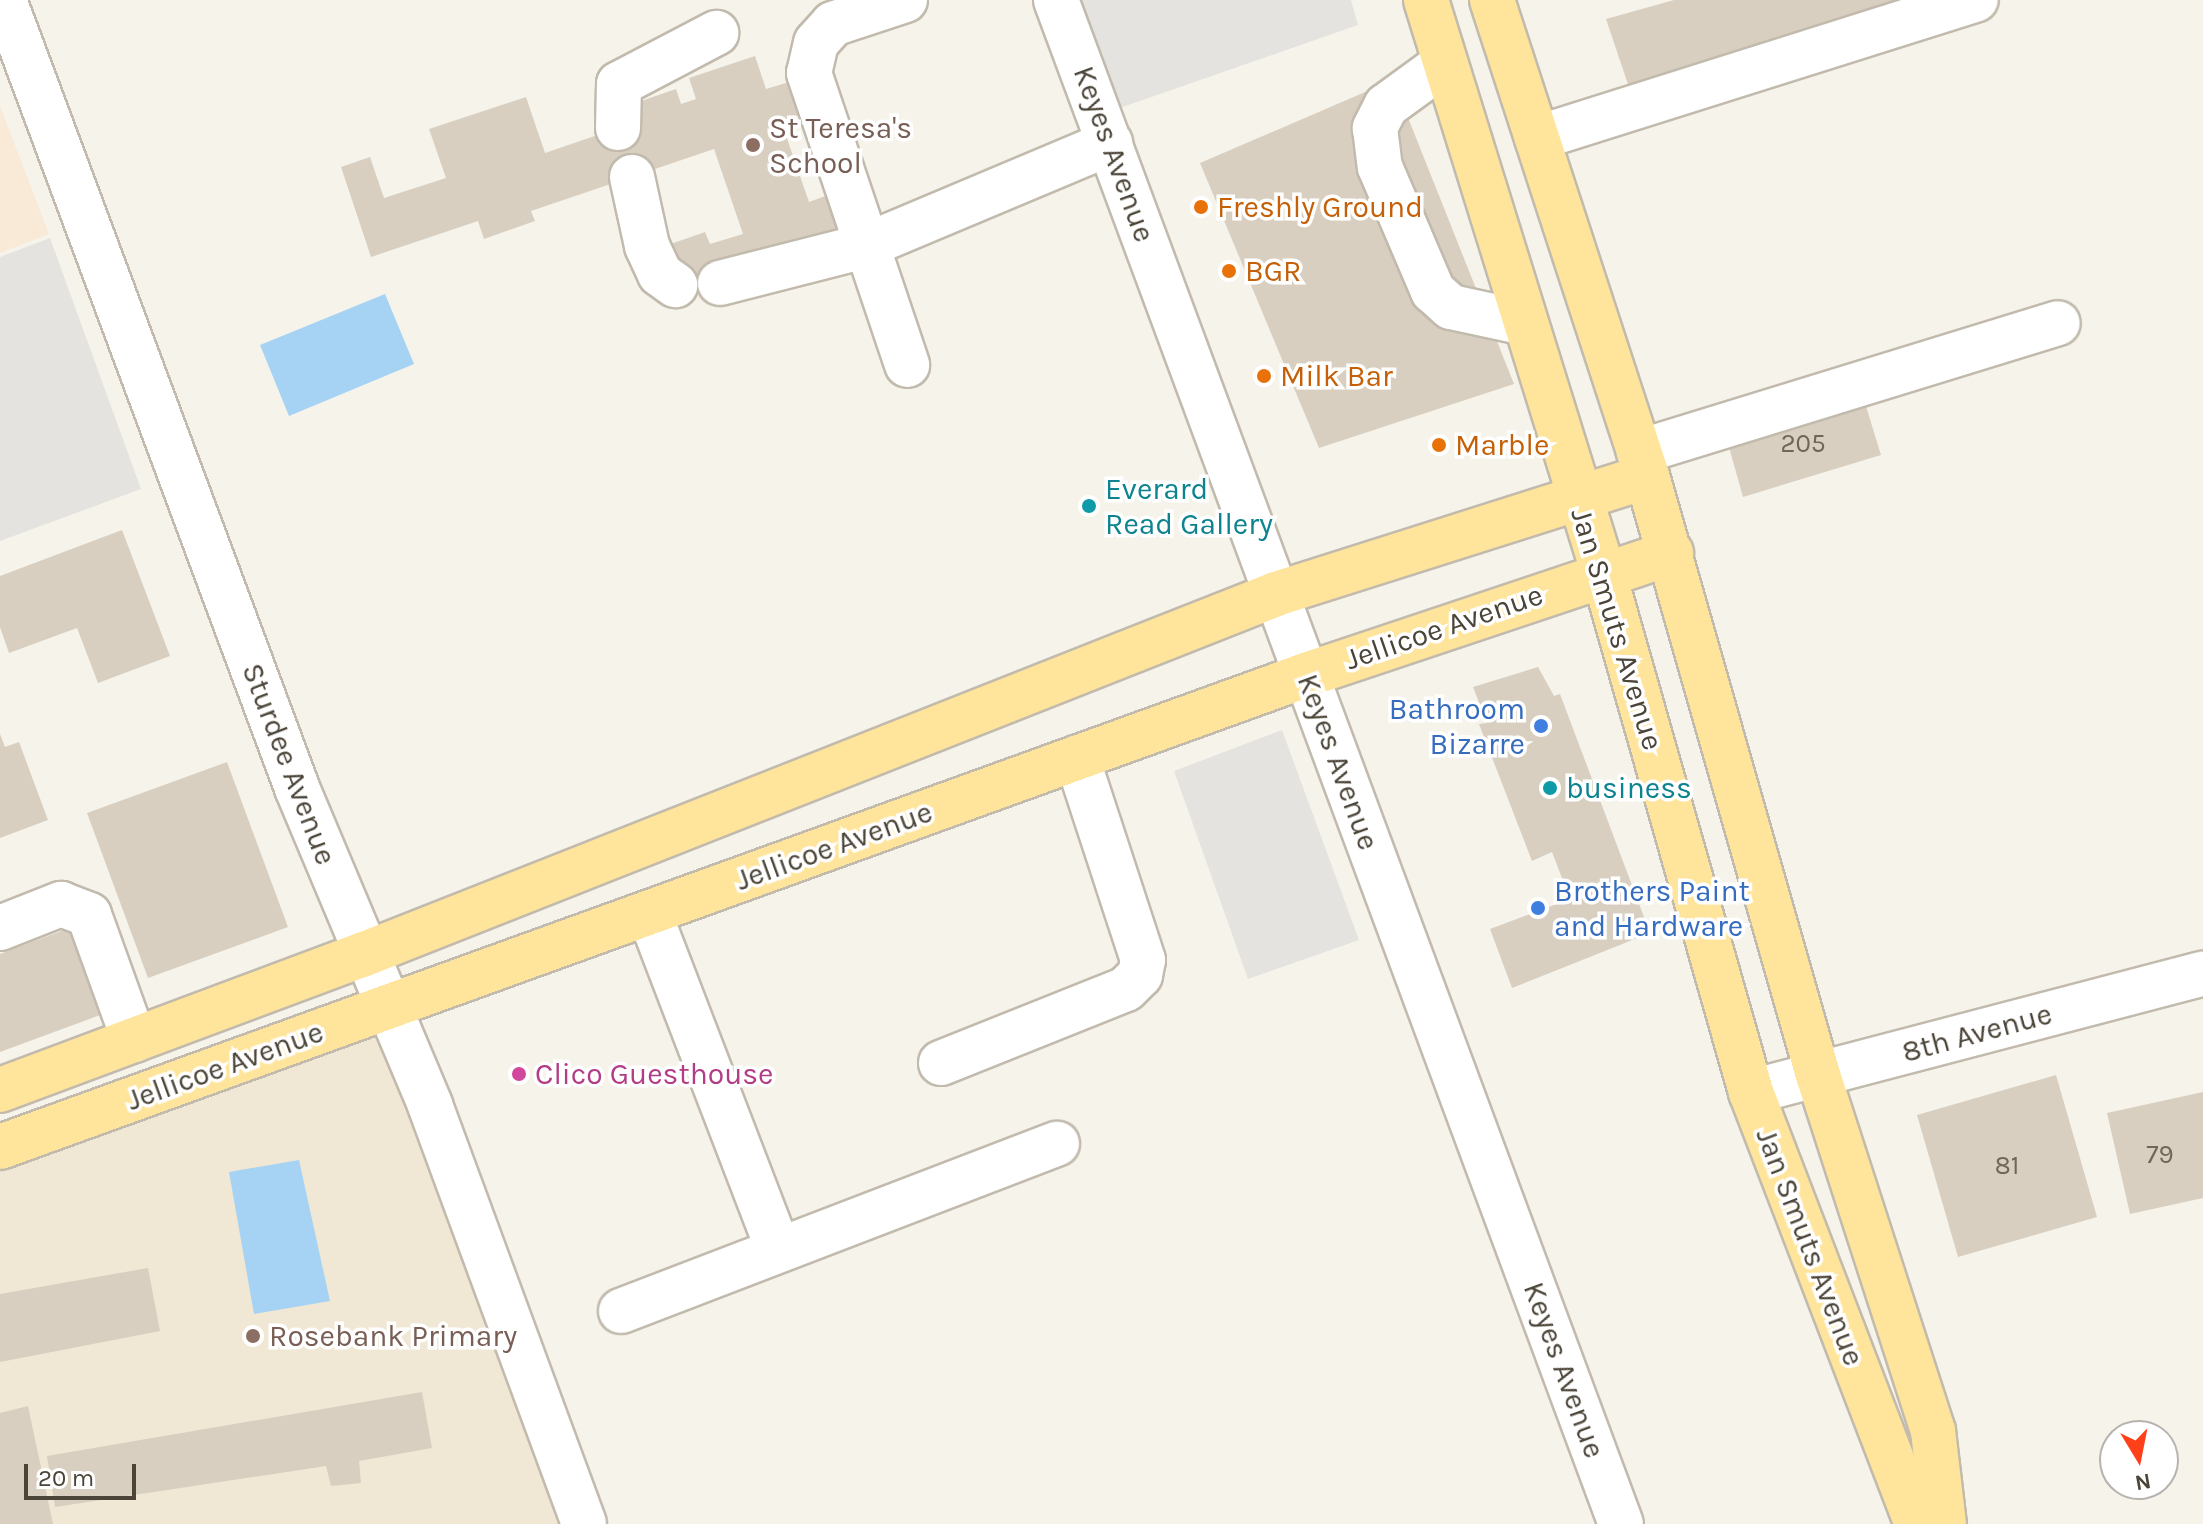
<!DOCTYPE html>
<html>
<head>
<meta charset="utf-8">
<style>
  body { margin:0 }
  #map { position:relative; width:2203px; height:1524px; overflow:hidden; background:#f6f3eb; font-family:Karla,sans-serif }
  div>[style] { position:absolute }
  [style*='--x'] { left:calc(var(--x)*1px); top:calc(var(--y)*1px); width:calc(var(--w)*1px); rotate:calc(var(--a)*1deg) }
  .commercial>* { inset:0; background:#f8ead6 }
  .education>* { inset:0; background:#f0e8d4 }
  .parking>* { inset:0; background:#e5e3df }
  .water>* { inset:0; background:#a6d3f4 }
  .building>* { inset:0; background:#d8cfc0 }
  .roads { filter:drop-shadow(2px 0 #c2bbad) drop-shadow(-2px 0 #c2bbad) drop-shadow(0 2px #c2bbad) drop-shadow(0 -2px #c2bbad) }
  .minor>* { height:44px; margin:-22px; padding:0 22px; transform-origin:22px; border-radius:22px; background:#fff }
  .major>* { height:44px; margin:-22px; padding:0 22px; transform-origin:22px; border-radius:22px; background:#ffe49b }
  .dots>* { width:22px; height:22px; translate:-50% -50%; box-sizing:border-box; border:4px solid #fff; border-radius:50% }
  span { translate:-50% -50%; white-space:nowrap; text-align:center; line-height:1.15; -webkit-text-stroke:7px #fff; paint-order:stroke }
  .number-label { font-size:26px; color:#6e675a }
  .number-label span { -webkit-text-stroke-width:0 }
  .education-label { font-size:30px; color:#785e54 }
  .left { translate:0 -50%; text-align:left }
  .street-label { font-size:30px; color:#4b4438 }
  .food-label { font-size:30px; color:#c56008 }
  .culture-label { font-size:30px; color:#0d838f }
  .shop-label { font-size:30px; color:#366cbe }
  .right { translate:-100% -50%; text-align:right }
  .hotel-label { font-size:30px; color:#b23c85 }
  .north { position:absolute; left:2099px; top:1420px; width:80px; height:80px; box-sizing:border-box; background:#fff; border:2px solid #b7b4af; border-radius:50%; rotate:170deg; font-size:22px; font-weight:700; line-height:32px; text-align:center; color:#4b4438 }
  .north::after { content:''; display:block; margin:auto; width:28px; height:36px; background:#ff4019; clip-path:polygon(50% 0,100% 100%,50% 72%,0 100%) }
  .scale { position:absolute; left:24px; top:1464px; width:112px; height:36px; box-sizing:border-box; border:4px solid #4b4438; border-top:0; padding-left:10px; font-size:24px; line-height:28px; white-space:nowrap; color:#4b4438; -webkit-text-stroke:6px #fff; paint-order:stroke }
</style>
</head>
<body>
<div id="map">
  <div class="commercial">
    <i style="clip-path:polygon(0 106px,49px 234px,0 253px)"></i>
  </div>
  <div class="education">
    <i style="clip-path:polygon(383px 1010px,577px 1524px,0 1524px,0 1149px)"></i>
  </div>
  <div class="parking">
    <i style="clip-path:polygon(1080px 0,1351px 0,1358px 25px,1114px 110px)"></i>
    <i style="clip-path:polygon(50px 238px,141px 489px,0 541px,0 257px)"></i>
    <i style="clip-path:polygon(1282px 730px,1359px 940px,1248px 979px,1174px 771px)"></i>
  </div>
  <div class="water">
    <i style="clip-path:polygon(385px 294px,414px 364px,289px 416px,260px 345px)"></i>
    <i style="clip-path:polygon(299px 1160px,330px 1301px,254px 1314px,229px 1172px)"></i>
  </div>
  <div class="building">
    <i style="clip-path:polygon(1674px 0,1952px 0,1640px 120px,1606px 19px)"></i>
    <i style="clip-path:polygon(755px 56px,766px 89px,796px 80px,807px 113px,781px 121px,809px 202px,839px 191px,854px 236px,678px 296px,662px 247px,705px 232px,710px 244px,743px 234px,714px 149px,531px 211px,535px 221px,484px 239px,478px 221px,371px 257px,341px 167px,370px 157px,384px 198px,446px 178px,429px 129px,526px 97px,545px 153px,618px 128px,618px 109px,676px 89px,681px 104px,696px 99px,689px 78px)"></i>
    <i style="clip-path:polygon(1393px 80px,1514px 384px,1319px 448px,1200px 163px)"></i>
    <i style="clip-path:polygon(1861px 390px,1881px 455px,1743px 497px,1725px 433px)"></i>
    <i style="clip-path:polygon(122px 530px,170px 656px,98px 683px,77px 628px,9px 653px,0 627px,0 576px)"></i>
    <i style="clip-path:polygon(1538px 667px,1554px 696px,1560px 694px,1650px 933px,1512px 988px,1490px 929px,1570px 899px,1552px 852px,1532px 861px,1479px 724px,1487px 723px,1473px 687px)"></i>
    <i style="clip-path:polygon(0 734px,5px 747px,19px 742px,48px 820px,0 838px)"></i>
    <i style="clip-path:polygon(227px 762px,288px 927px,148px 978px,87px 813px)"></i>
    <i style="clip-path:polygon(72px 927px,103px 1014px,0 1052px,0 954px)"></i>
    <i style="clip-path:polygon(2056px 1075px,2097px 1217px,1958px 1257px,1917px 1115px)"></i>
    <i style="clip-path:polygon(2203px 1092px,2203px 1198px,2130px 1214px,2107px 1113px)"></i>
    <i style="clip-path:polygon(148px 1268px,160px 1331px,0 1362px,0 1294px)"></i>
    <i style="clip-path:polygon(422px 1392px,432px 1448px,359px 1461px,361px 1483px,331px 1486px,326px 1466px,55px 1507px,47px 1456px)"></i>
    <i style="clip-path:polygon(28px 1406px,53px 1524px,0 1524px,0 1413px)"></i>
  </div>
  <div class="roads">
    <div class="minor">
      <i style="--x:4;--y:0;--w:841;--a:69.6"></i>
      <i style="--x:297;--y:788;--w:344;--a:67.2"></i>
      <i style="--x:430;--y:1105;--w:446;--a:69.8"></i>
      <i style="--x:905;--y:0;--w:76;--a:161.6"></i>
      <i style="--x:833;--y:24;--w:25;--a:132"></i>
      <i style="--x:816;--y:43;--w:31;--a:103"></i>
      <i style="--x:809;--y:73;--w:308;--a:71.4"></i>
      <i style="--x:1056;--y:0;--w:1625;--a:69.66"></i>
      <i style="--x:1445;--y:63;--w:73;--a:143.9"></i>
      <i style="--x:1386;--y:106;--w:25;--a:117"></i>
      <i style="--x:1375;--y:128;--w:39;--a:83"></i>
      <i style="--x:1380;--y:167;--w:135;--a:66.9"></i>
      <i style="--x:1433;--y:291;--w:24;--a:42"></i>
      <i style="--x:1451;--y:307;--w:76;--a:12.2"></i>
      <i style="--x:618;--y:128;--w:44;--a:-88.7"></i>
      <i style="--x:619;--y:84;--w:110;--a:-27.7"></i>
      <i style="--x:1537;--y:138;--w:460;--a:-17.5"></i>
      <i style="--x:632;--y:177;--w:71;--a:77.7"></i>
      <i style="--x:647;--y:246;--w:31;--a:65"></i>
      <i style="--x:660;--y:274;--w:19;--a:36"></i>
      <i style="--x:720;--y:283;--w:150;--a:-14.3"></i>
      <i style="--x:865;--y:246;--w:266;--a:-22.8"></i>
      <i style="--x:1639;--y:452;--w:438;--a:-17.1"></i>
      <i style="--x:649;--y:913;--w:360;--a:69"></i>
      <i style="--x:0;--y:928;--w:66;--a:-21.5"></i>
      <i style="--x:61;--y:904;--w:30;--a:21"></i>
      <i style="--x:89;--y:915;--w:133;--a:70.2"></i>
      <i style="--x:941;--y:1063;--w:199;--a:-21.8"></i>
      <i style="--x:1126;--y:989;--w:20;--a:-45"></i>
      <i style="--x:1140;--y:975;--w:15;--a:-79"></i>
      <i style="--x:1143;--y:960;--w:213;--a:-108.1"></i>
      <i style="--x:1751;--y:1092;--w:467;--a:-14.7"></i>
      <i style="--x:621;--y:1311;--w:467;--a:-21"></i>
    </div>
    <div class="major">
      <i style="--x:1426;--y:0;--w:598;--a:72.78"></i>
      <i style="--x:1603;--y:571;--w:542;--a:74.14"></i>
      <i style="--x:1751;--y:1092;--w:463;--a:69"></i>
      <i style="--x:1492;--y:0;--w:501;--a:71.96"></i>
      <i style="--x:1647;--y:476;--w:623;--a:74.07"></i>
      <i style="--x:1818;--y:1075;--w:374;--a:72.1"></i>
      <i style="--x:1933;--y:1431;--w:94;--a:83.3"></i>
      <i style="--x:0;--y:1090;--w:386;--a:-20.5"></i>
      <i style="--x:362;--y:955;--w:983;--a:-21.55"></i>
      <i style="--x:1276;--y:594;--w:389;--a:-17.6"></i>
      <i style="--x:0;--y:1147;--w:1389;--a:-19.87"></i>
      <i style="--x:1306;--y:675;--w:385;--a:-18.5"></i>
    </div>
  </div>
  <div class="dots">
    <i style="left:753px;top:145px;background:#8d6e63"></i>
    <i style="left:1201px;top:207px;background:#e8710a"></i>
    <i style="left:1229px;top:271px;background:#e8710a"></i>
    <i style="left:1264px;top:376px;background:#e8710a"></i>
    <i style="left:1439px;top:445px;background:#e8710a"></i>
    <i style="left:1089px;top:506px;background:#0f9aa8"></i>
    <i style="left:1541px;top:726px;background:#3f7fe0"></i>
    <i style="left:1550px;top:788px;background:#0f9aa8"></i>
    <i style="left:1538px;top:908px;background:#3f7fe0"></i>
    <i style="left:519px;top:1074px;background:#d1479c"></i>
    <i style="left:253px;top:1336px;background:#8d6e63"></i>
  </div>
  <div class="number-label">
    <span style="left:1803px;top:444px">205</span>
    <span style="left:2160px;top:1155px">79</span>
    <span style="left:2007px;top:1166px">81</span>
  </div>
  <div class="education-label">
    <span class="left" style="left:769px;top:145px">St Teresa's<br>School</span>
    <span class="left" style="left:269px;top:1336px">Rosebank Primary</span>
  </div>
  <div class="street-label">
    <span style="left:1114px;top:154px;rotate:70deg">Keyes Avenue</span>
    <span style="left:1444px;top:627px;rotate:-19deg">Jellicoe Avenue</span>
    <span style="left:1617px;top:629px;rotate:73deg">Jan Smuts Avenue</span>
    <span style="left:1338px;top:762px;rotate:70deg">Keyes Avenue</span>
    <span style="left:289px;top:764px;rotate:69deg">Sturdee Avenue</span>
    <span style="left:834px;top:846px;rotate:-20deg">Jellicoe Avenue</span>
    <span style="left:1977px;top:1033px;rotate:-15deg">8th Avenue</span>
    <span style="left:225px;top:1066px;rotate:-20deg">Jellicoe Avenue</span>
    <span style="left:1810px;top:1247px;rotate:69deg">Jan Smuts Avenue</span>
    <span style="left:1564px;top:1370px;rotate:70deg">Keyes Avenue</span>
  </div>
  <div class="food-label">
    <span class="left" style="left:1217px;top:207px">Freshly Ground</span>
    <span class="left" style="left:1245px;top:271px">BGR</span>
    <span class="left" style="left:1280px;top:376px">Milk Bar</span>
    <span class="left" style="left:1455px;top:445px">Marble</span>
  </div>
  <div class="culture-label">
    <span class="left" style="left:1105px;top:506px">Everard<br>Read Gallery</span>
    <span class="left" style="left:1566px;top:788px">business</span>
  </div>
  <div class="shop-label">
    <span class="right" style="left:1525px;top:726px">Bathroom<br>Bizarre</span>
    <span class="left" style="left:1554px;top:908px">Brothers Paint<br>and Hardware</span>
  </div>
  <div class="hotel-label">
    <span class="left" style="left:535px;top:1074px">Clico Guesthouse</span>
  </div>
  <div class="north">N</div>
  <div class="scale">20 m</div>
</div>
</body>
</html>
